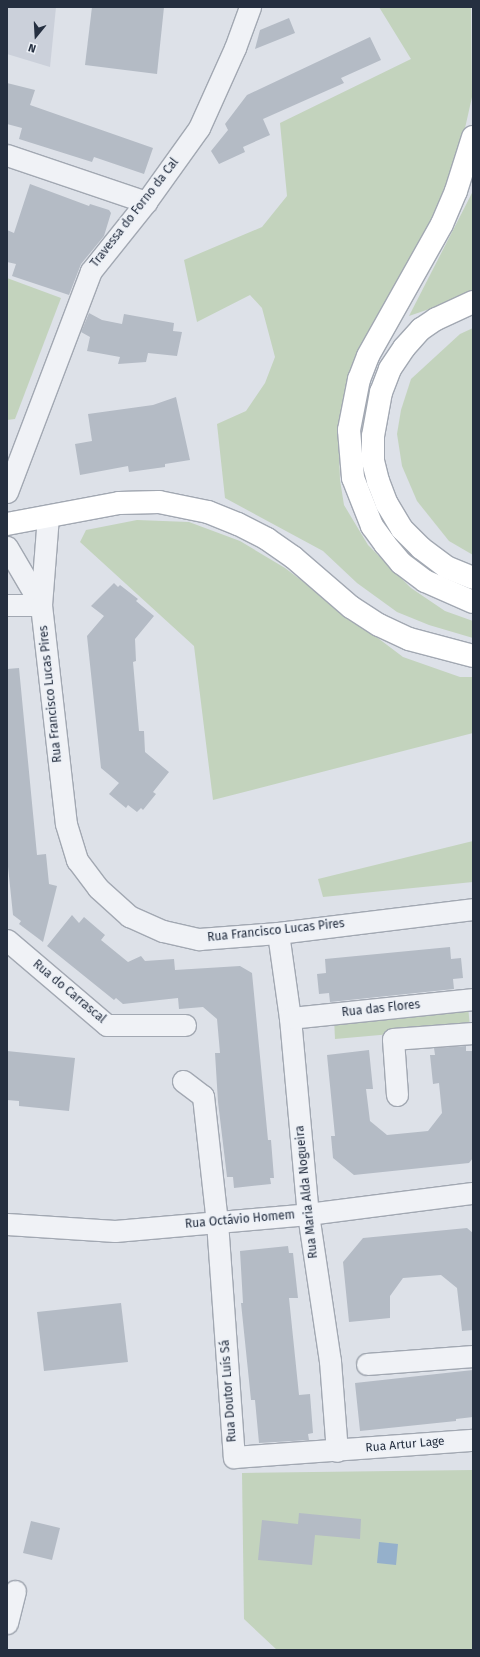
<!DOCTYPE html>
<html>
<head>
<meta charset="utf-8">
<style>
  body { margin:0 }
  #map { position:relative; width:480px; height:1657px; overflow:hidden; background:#dde1e8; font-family:"Fira Sans",sans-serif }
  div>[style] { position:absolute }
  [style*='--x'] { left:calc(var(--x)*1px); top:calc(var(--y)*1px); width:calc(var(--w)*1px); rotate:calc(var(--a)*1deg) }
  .built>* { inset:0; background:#cbd0da }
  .green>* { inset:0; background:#c3d3bd }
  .water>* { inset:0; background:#95b0cb }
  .building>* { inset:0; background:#b4bbc5 }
  .roads { filter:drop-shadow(1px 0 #a2a8b2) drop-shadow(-1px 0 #a2a8b2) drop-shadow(0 1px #a2a8b2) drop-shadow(0 -1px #a2a8b2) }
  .street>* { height:21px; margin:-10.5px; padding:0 10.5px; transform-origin:10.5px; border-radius:10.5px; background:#f0f2f6 }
  .secondary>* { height:22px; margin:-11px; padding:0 11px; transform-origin:11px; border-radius:11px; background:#fff }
  .highway>* { height:22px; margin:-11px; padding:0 11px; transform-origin:11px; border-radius:11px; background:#fff }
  span { translate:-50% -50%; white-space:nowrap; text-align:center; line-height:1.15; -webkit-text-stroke:3px #ecf0f6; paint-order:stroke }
  .street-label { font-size:12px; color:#252f40 }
  .frame { position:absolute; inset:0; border:8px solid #252f40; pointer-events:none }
  .north { position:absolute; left:16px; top:16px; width:40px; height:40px; -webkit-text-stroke:3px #ecf0f6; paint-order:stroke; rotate:198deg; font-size:11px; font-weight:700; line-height:16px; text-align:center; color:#252f40 }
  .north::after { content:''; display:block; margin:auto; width:14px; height:18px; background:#252f40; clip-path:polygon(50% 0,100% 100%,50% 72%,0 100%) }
</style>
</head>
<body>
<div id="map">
  <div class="built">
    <i style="clip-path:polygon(7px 7px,56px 7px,50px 67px,7px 54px)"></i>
  </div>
  <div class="green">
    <i style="clip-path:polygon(379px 7px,471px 7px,472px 97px,459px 155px,433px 220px,351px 370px,338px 426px,340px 480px,344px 505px,368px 545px,411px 588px,445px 611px,473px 621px,473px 638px,429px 625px,397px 612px,357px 583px,323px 551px,225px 498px,217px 424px,246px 411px,265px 383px,275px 357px,262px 308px,250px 295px,197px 322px,184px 260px,262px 227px,287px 196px,280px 123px,411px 59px)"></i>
    <i style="clip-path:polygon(473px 191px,473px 294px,409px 316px)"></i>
    <i style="clip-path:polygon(7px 278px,61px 298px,15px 419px,7px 420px)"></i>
    <i style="clip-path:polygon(473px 328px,473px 555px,449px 541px,417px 501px,402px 466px,397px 434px,401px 410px,411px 379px,460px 334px)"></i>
    <i style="clip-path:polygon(137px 520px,189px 522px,240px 541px,285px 568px,403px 657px,460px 677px,473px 677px,473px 733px,213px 800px,194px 646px,80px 542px,86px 530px)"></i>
    <i style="clip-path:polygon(473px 841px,473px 882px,323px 897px,318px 879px)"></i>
    <i style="clip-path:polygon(468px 1006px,470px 1027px,335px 1039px,334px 1018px)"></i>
    <i style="clip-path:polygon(473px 1470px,473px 1650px,277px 1650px,244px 1619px,242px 1473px)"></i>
  </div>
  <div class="water">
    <i style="clip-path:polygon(379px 1542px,398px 1544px,396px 1565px,377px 1563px)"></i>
  </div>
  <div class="building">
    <i style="clip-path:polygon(92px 7px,164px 7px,157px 74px,85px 65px)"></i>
    <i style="clip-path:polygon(289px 18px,295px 33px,255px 49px,260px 30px)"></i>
    <i style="clip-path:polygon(370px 37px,381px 60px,341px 78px,344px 83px,263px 119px,270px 135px,243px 147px,245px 152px,219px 164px,211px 151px,228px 130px,225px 124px,247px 95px)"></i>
    <i style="clip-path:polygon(7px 83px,35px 90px,30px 105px,153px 148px,144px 174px,94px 157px,92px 162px,19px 139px,22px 128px,7px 124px)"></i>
    <i style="clip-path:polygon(30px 184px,89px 206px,90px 204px,109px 210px,111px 213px,104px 236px,81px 264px,69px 295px,12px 276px,16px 264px,7px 262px,7px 230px,14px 233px)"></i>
    <i style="clip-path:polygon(89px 313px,102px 320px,122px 324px,124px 314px,174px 323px,173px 331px,182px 332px,177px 356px,148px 353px,146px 362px,118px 364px,120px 357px,87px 351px,90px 337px,81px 332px)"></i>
    <i style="clip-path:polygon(176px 397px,190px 460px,165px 464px,165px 467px,129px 472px,128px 466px,80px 475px,75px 444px,92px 441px,88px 414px,153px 405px)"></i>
    <i style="clip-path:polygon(114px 583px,118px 587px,120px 585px,138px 599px,136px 601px,154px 616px,135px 639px,136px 661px,133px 662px,139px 731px,144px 731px,145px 752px,169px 772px,153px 792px,156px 794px,143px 810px,141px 808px,137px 812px,128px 805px,126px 808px,109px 794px,119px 783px,101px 768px,87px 636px,104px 616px,91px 606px)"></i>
    <i style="clip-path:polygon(19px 668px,37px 855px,46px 854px,49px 884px,57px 886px,43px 942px,19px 924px,21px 921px,13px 915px,7px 857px,7px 669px)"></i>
    <i style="clip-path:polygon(72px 915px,79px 923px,84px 917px,105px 935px,101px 940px,128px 962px,141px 956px,145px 961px,174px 959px,175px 970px,240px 966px,252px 973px,268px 1140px,271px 1140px,274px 1178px,270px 1178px,271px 1184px,234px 1188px,233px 1177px,227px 1177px,218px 1102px,215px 1053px,220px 1053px,217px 1019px,203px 1007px,179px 1009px,178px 998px,123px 1004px,116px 998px,114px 1000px,47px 946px)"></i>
    <i style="clip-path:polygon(450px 947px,451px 959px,461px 958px,463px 978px,453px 979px,454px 989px,330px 1002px,329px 993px,319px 994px,317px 974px,326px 973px,325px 959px)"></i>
    <i style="clip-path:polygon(466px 1046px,466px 1051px,473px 1051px,473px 1158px,469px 1163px,354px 1175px,333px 1158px,331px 1136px,335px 1136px,327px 1055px,369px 1050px,373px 1089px,366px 1089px,370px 1121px,387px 1135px,428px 1131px,442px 1113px,439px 1083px,433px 1084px,430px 1055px,435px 1055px,434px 1048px)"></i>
    <i style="clip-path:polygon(7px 1051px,75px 1058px,69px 1111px,19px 1106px,19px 1101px,7px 1100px)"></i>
    <i style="clip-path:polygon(467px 1228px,473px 1233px,473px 1330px,462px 1331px,457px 1288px,441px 1275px,403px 1278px,390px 1296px,390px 1318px,349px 1322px,343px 1262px,363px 1238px)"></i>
    <i style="clip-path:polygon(288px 1246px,289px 1253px,293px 1253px,298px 1298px,289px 1298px,299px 1395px,310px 1394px,313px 1433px,308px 1434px,309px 1440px,259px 1443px,255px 1400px,251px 1400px,241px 1303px,243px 1303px,240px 1251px)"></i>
    <i style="clip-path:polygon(121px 1303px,128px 1362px,44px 1371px,37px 1312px)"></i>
    <i style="clip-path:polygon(473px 1370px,473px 1417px,456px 1419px,456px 1421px,360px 1431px,355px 1383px)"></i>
    <i style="clip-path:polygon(299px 1513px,361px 1519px,360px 1539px,315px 1535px,312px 1565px,258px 1560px,262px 1520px,298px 1524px)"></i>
    <i style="clip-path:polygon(31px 1521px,60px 1528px,52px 1560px,23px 1553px)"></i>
  </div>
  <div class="roads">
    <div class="street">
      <i style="--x:7;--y:155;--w:147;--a:18.7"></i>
      <i style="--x:7;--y:492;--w:236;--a:-69.2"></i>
      <i style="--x:91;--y:271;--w:88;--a:-51.4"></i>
      <i style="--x:146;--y:202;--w:91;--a:-54.4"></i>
      <i style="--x:199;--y:128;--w:88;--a:-65.8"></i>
      <i style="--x:235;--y:48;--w:44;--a:-69.9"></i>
      <i style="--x:7;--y:547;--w:67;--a:59.6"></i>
      <i style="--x:41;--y:605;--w:89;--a:-85.5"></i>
      <i style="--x:7;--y:605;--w:34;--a:0"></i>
      <i style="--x:41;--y:605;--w:220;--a:83.5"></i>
      <i style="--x:66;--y:824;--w:38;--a:73"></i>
      <i style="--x:77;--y:860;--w:35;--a:53"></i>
      <i style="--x:98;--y:888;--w:42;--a:42.1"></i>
      <i style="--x:129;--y:916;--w:37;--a:24"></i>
      <i style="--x:163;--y:931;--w:37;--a:13"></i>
      <i style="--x:199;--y:939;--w:79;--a:-4.3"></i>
      <i style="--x:278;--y:933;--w:196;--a:-7"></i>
      <i style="--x:278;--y:933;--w:86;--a:82"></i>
      <i style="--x:290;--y:1018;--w:197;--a:84.8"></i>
      <i style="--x:308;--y:1214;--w:149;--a:81.5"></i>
      <i style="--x:330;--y:1361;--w:90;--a:85.6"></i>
      <i style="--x:7;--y:940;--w:131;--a:40.4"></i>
      <i style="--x:107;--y:1025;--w:78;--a:0"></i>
      <i style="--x:290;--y:1018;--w:184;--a:-5.9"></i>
      <i style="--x:183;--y:1081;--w:25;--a:37"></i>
      <i style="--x:203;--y:1096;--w:127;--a:83.7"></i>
      <i style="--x:217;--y:1222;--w:236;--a:85.9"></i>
      <i style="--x:234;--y:1457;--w:240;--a:-4.1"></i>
      <i style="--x:397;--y:1095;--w:56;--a:-94.1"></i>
      <i style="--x:393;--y:1039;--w:80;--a:-4.3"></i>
      <i style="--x:7;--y:1224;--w:108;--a:3.7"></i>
      <i style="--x:115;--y:1231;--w:194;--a:-5"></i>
      <i style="--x:308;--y:1214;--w:166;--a:-7.3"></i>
      <i style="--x:367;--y:1364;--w:106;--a:-4.3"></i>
      <i style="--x:7;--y:1623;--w:33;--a:-76"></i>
    </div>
    <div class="secondary">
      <i style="--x:7;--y:524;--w:114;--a:-10.6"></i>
      <i style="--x:119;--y:503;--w:40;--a:-1.4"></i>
      <i style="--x:159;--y:502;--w:50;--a:11.5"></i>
      <i style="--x:208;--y:512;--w:32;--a:22"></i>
      <i style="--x:238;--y:524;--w:33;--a:27"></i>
      <i style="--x:267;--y:539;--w:32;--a:35"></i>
      <i style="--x:293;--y:557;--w:77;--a:40.8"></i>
      <i style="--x:351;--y:607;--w:33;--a:33"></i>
      <i style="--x:379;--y:625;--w:33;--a:25"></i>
      <i style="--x:409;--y:639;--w:66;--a:14.9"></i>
    </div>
    <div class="highway">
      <i style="--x:473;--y:137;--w:57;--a:107.5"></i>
      <i style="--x:456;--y:191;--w:36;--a:113"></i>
      <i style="--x:442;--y:224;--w:151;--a:119.3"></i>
      <i style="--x:368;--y:356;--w:25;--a:111"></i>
      <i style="--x:359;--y:379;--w:52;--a:101.1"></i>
      <i style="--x:349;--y:430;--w:48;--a:85.2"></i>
      <i style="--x:353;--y:478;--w:52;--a:68.4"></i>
      <i style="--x:372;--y:526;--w:22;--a:54"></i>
      <i style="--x:385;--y:544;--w:25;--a:50"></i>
      <i style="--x:401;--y:563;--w:30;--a:37"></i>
      <i style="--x:425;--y:581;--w:52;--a:23.6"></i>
      <i style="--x:473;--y:302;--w:41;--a:155.3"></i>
      <i style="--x:436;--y:319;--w:18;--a:146"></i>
      <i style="--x:421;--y:329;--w:25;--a:132"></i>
      <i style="--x:404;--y:348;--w:25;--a:124"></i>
      <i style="--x:390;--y:369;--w:25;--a:111"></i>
      <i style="--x:381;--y:392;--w:45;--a:100.3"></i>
      <i style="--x:373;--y:436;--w:25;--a:90"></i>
      <i style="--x:373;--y:461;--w:21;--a:76"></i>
      <i style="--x:378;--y:481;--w:25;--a:69"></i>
      <i style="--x:387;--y:504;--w:29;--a:59"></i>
      <i style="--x:402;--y:529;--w:27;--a:45"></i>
      <i style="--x:421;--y:548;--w:31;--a:37"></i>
      <i style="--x:446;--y:567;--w:29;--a:22"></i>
    </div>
  </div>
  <div class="street-label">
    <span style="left:135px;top:213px;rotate:-52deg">Travessa do Forno da Cal</span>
    <span style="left:51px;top:694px;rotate:-96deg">Rua Francisco Lucas Pires</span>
    <span style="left:276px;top:931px;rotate:-6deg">Rua Francisco Lucas Pires</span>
    <span style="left:69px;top:992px;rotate:40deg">Rua do Carrascal</span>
    <span style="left:381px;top:1009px;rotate:-6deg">Rua das Flores</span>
    <span style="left:307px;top:1192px;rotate:-96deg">Rua Maria Alda Nogueira</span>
    <span style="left:240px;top:1220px;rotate:-5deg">Rua Octávio Homem</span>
    <span style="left:229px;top:1391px;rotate:-94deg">Rua Doutor Luís Sá</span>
    <span style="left:405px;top:1445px;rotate:-5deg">Rua Artur Lage</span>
  </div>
  <div class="frame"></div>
  <div class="north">N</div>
</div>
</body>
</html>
